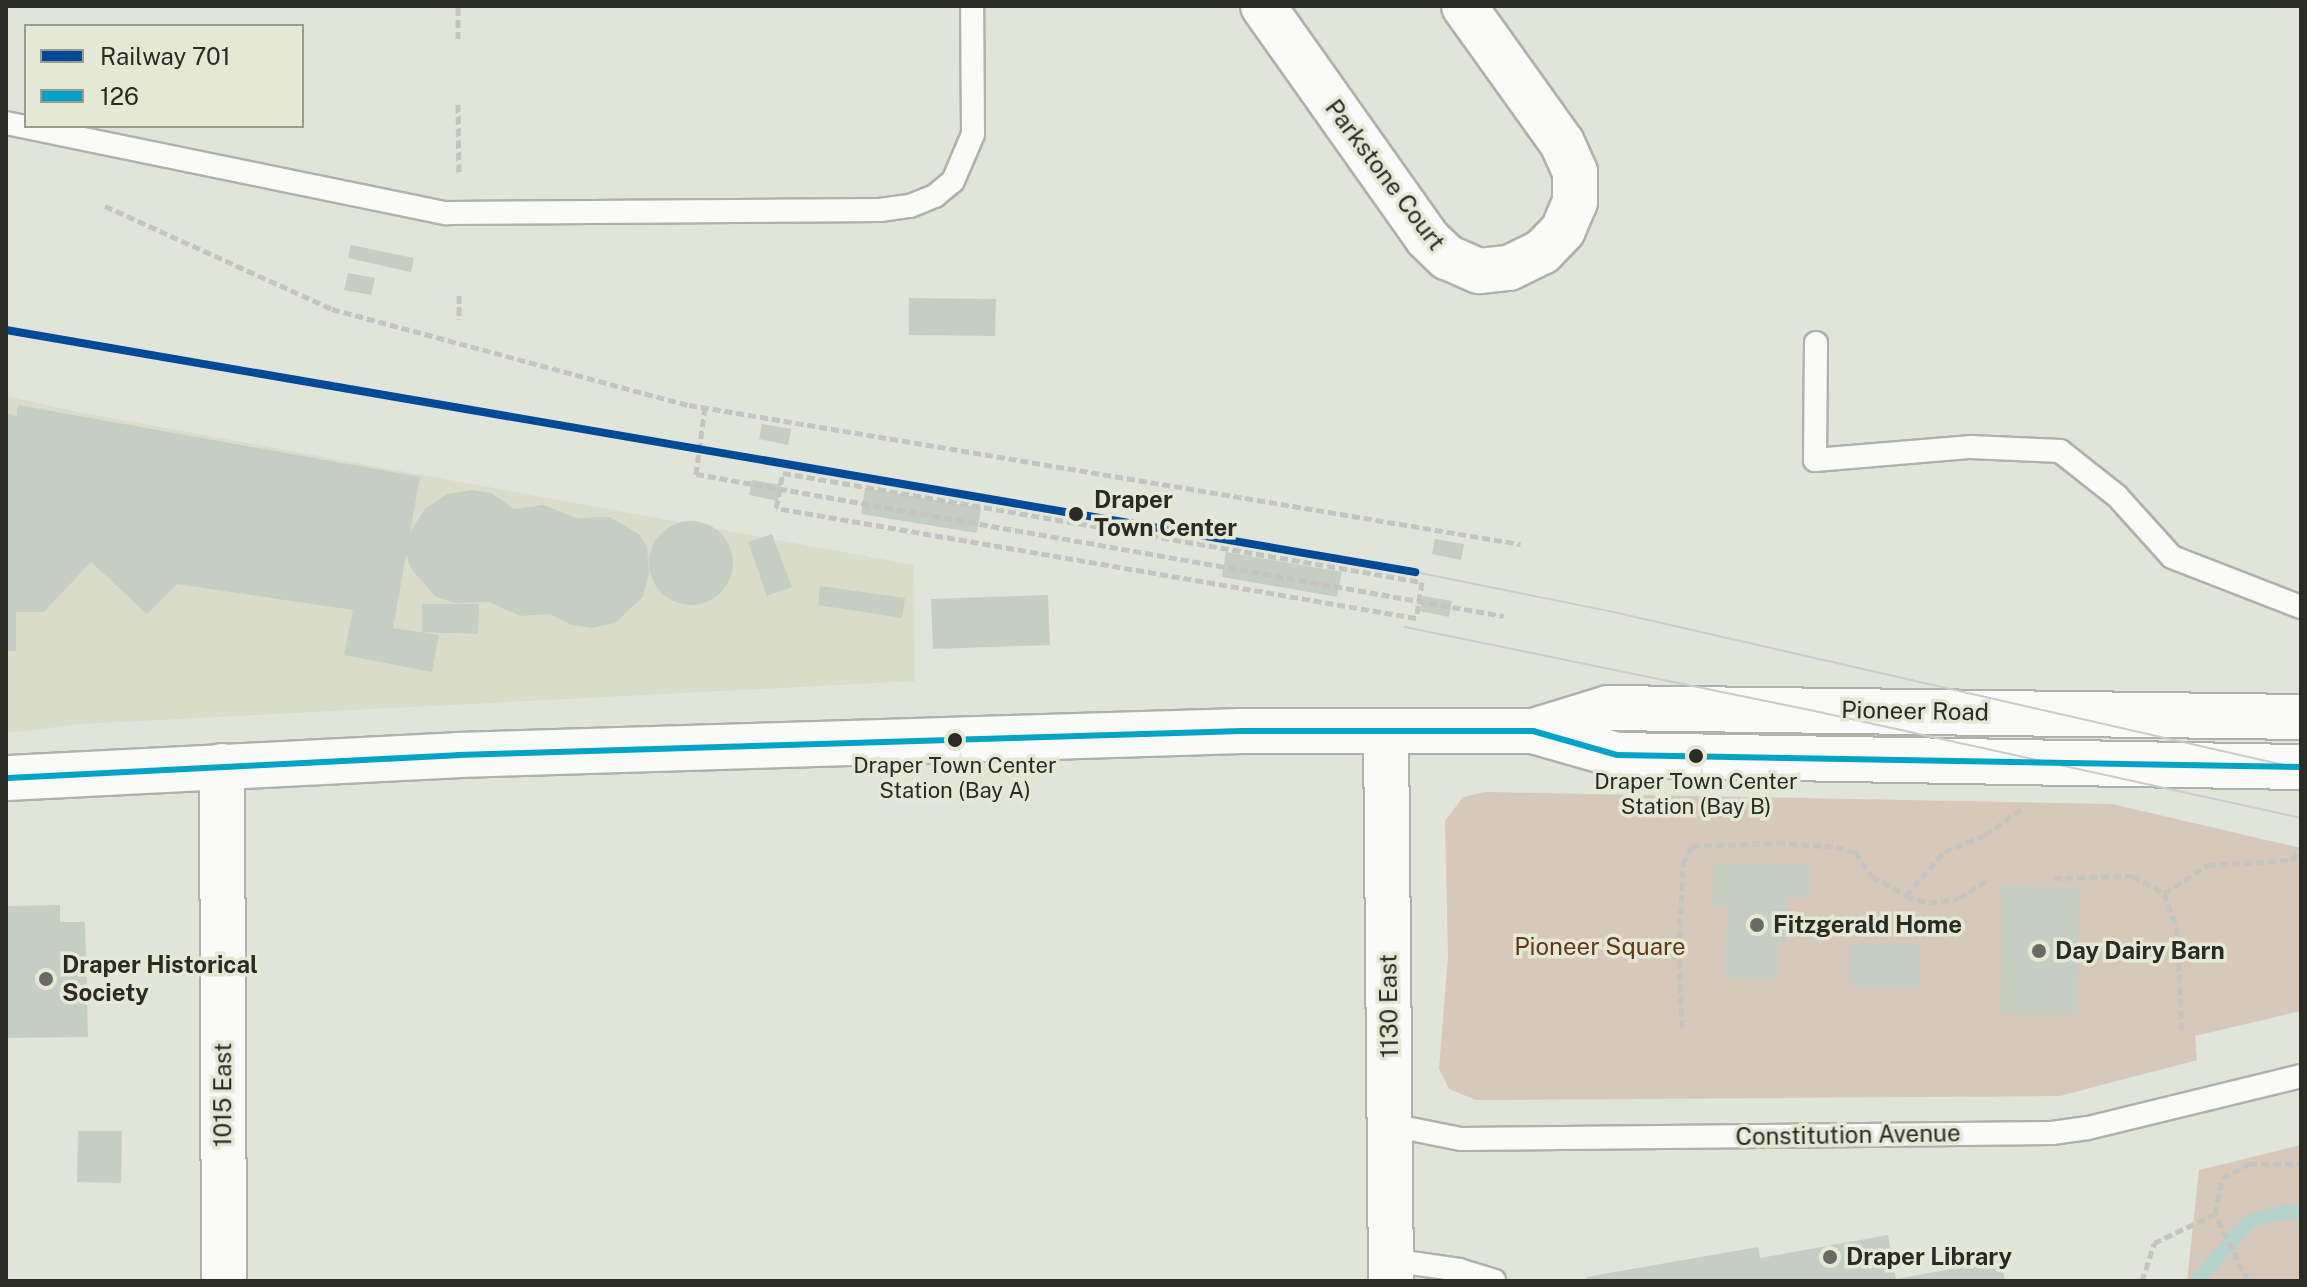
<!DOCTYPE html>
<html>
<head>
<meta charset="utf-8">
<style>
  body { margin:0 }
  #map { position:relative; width:2307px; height:1287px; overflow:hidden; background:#e1e4d9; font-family:"Public Sans",sans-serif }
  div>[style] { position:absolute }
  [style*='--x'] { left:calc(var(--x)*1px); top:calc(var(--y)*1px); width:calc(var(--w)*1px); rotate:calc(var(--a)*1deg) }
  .built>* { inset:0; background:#d8dcc9 }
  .green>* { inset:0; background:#d7c8bc }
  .stream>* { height:14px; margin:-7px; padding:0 7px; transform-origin:7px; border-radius:7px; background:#b3d4cb }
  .building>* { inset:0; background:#c6cec3 }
  .round { border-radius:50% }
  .path>* { height:5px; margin-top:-2.5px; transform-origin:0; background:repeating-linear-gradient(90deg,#c4c5c1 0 8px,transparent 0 12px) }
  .roads { filter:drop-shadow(2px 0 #b0b1aa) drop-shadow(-2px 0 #b0b1aa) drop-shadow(0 2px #b0b1aa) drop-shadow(0 -2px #b0b1aa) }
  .service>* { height:22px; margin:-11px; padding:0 11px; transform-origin:11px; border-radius:11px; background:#fafbf9 }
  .minor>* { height:44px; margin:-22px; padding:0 22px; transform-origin:22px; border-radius:22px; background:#fafbf9 }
  .tertiary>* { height:44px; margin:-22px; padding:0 22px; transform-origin:22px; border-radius:22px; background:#fafbf9 }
  .tram>* { height:2px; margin:-1px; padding:0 1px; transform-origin:1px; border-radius:1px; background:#cbccc9 }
  .bus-1>* { height:6px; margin:-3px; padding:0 3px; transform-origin:3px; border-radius:3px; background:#02a3c6 }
  .rail-1>* { height:8px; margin:-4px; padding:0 4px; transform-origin:4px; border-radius:4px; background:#004a97 }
  .dots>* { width:22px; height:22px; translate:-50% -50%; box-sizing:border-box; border:4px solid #e4e8d5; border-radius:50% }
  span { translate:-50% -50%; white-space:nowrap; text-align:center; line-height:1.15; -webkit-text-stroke:7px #e4e8d5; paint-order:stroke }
  .bus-label { font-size:22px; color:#2a2b24 }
  .street-label { font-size:24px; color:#2a2b24 }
  .stop-label { font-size:24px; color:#2a2b24; font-weight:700 }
  .left { translate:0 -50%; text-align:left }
  .poi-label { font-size:24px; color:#2a2b24; font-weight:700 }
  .park-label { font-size:24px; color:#66361b }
  .frame { position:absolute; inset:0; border:8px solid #2a2b24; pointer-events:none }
  .legend { position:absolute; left:24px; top:24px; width:280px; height:104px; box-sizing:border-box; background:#e4e8d5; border:2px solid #9a9c8e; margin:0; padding:10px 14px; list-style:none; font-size:24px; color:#2a2b24 }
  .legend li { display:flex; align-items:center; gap:16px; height:40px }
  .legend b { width:40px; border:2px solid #9a9c8e }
</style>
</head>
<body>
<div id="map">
  <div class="built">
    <i style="clip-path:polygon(6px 396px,78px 412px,914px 565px,915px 681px,82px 724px,6px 733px)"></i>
  </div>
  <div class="green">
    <i style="clip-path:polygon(1485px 792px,2112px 804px,2301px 848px,2301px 1011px,2195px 1036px,2197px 1060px,2060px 1096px,1476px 1100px,1449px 1089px,1439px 1069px,1448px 957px,1445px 821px,1463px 797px)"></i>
    <i style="clip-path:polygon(2301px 1145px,2301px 1281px,2187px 1281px,2199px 1170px)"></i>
  </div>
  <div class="stream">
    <i style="--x:2197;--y:1281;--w:79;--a:-49.1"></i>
    <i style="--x:2249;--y:1221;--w:36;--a:-14"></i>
    <i style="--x:2284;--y:1212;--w:17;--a:3"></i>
  </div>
  <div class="building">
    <i style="clip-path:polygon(351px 245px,414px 258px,411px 272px,348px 258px)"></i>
    <i style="clip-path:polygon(348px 273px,375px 278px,371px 295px,344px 290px)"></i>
    <i style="clip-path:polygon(909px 298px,996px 299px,995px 336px,909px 335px)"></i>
    <i style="clip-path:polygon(18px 405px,420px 477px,410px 532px,425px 509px,447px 494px,472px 490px,491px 493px,514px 509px,544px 505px,576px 518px,610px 517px,640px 535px,647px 547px,649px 573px,643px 597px,615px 623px,592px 628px,572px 625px,550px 614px,520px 616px,489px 602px,456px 603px,436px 597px,412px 570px,406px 555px,393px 628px,439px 635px,432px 672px,344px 655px,353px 610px,177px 584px,147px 614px,91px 562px,44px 612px,16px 612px,16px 651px,6px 651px,6px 413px,17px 416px)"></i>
    <i style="clip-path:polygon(762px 424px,791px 429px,788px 445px,759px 439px)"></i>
    <i style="clip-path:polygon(752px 480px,781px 485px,778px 501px,749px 495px)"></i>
    <i style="clip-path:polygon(865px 488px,981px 508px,977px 533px,861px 514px)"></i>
    <i class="round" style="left:649px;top:521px;width:84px;height:84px"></i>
    <i style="clip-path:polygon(772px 534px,792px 587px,767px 596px,748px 542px)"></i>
    <i style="clip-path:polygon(1435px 539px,1464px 544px,1461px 560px,1432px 554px)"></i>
    <i style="clip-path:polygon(1226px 552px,1342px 572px,1337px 597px,1222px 577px)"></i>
    <i style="clip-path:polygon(820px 586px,905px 598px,902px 618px,818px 605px)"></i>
    <i style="clip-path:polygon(1048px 595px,1050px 645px,933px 649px,931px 599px)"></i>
    <i style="clip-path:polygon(1423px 596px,1452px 601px,1449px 617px,1420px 611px)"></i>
    <i style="clip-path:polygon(422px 604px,479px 604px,478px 634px,422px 632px)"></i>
    <i style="clip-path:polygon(1713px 863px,1811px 865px,1810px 898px,1788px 897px,1787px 942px,1778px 942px,1777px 979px,1725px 978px,1727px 907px,1712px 906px)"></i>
    <i style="clip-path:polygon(2002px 886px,2079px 888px,2077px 1016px,2000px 1014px)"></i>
    <i style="clip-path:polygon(60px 905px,60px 922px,85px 922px,88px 1037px,6px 1038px,6px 906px)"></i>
    <i style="clip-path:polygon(1849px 944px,1920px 944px,1920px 988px,1849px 988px)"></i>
    <i style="clip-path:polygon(78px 1131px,122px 1131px,121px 1183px,77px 1182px)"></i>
    <i style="clip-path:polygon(1888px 1235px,1896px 1279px,2001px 1260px,2005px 1281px,1587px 1281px,1586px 1277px,1758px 1247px,1760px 1258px)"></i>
  </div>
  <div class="path">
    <i style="--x:458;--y:39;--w:33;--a:-90"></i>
    <i style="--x:458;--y:104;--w:70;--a:89.2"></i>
    <i style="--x:105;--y:206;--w:249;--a:24.4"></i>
    <i style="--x:332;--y:309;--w:370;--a:15.1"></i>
    <i style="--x:689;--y:405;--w:843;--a:9.5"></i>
    <i style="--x:459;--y:295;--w:24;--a:90"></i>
    <i style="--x:705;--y:407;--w:68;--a:97.7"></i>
    <i style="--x:696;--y:474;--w:820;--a:9.97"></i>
    <i style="--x:783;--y:473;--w:648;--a:9.68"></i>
    <i style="--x:1422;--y:582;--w:36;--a:99"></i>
    <i style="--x:1416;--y:618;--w:649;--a:-170.25"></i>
    <i style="--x:776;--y:508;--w:36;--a:-79"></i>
    <i style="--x:2053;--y:878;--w:80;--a:-1.4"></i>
    <i style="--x:2133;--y:876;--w:35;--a:29"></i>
    <i style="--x:2164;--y:893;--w:36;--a:69"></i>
    <i style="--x:2177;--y:927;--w:105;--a:87.3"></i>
    <i style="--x:2164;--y:893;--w:52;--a:-32.5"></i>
    <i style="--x:2208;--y:865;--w:84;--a:-3.4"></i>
    <i style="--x:2292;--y:860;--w:15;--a:-53"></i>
    <i style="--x:1906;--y:896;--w:58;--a:-49.2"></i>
    <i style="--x:1944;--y:852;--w:44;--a:-22.5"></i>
    <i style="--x:1985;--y:835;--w:47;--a:-35.4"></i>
    <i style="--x:1682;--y:1028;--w:78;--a:-92.2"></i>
    <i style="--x:1679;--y:950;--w:86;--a:-87.3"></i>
    <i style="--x:1683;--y:864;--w:20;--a:-63"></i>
    <i style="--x:1692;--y:846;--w:85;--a:-2"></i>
    <i style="--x:1777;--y:843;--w:59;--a:3.9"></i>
    <i style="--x:1836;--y:847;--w:20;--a:15"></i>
    <i style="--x:1855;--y:852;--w:29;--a:55"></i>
    <i style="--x:1872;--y:876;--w:39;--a:30"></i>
    <i style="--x:1906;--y:896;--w:24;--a:17"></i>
    <i style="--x:1929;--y:903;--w:30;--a:-9"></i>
    <i style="--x:1959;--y:898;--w:36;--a:-32"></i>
    <i style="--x:2142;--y:1281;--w:40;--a:-72"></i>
    <i style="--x:2154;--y:1243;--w:68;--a:-25.4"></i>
    <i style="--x:2248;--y:1281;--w:75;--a:-116.2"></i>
    <i style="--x:2215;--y:1214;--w:37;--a:-79"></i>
    <i style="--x:2222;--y:1178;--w:30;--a:-27"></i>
    <i style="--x:2249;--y:1164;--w:52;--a:0"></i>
  </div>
  <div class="roads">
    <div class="service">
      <i style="--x:6;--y:123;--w:449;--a:11.6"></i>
      <i style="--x:446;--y:213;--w:434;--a:-0.4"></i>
      <i style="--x:880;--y:210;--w:30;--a:-8"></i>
      <i style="--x:910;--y:206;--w:27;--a:-22"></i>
      <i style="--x:935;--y:196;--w:23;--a:-40"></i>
      <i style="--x:953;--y:181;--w:51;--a:-66.9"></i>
      <i style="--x:973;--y:134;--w:128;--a:-90.4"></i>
      <i style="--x:1816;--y:343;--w:117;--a:90.5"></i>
      <i style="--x:1815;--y:460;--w:157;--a:-4.8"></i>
      <i style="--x:1971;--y:447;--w:89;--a:2.6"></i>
      <i style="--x:2060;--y:451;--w:73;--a:38.3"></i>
      <i style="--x:2117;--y:496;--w:82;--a:48"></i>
      <i style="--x:2172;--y:557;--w:138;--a:21.2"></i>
      <i style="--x:1391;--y:1125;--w:71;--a:11.3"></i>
      <i style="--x:1461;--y:1139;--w:591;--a:-0.58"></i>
      <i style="--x:2052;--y:1133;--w:36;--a:-8"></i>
      <i style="--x:2088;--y:1128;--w:219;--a:-13.7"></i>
      <i style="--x:1390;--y:1260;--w:70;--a:8.2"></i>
      <i style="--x:1459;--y:1270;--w:37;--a:17"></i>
    </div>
    <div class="minor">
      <i style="--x:1263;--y:6;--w:284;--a:54.7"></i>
      <i style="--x:1427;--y:238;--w:28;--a:44"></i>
      <i style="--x:1447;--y:257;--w:35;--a:24"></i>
      <i style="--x:1479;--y:271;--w:30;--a:-6"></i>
      <i style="--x:1509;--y:268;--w:37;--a:-26"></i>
      <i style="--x:1542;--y:252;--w:30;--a:-46"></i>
      <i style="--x:1563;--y:230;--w:30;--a:-67"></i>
      <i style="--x:1575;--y:202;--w:30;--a:-90"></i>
      <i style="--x:1575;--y:172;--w:32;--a:-114"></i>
      <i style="--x:1562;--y:143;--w:168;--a:-125.6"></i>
      <i style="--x:1386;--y:731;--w:550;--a:89.48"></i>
      <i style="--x:222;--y:766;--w:515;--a:89.78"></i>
    </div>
    <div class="tertiary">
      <i style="--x:1533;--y:731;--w:78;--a:-17"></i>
      <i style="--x:1608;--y:708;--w:693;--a:0.74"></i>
      <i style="--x:6;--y:778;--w:453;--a:-2.9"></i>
      <i style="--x:458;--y:755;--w:784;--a:-1.75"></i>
      <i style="--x:1242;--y:731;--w:291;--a:0"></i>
      <i style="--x:1533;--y:731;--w:87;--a:15.9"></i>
      <i style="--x:1617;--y:755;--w:684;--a:1.01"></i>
    </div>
  </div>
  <div class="tram">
    <i style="--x:1415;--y:572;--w:198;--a:11.4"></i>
    <i style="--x:1609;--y:611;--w:710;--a:12.86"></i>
    <i style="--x:1405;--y:627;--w:413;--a:11.6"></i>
    <i style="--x:1810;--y:710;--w:503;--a:12.41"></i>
  </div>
  <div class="bus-1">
    <i style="--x:6;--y:778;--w:453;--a:-2.9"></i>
    <i style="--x:458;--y:755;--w:784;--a:-1.75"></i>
    <i style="--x:1242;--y:731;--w:291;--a:0"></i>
    <i style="--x:1533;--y:731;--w:87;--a:15.9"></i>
    <i style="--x:1617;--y:755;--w:684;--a:1.01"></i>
  </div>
  <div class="rail-1">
    <i style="--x:6;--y:330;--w:1430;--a:9.75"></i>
  </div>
  <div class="dots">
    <i style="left:1076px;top:514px;background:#2a2b24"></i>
    <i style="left:955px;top:740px;background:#2a2b24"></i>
    <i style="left:1696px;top:756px;background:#2a2b24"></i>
    <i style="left:1757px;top:925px;background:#6a6c63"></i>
    <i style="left:2039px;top:951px;background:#6a6c63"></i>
    <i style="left:46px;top:979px;background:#6a6c63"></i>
    <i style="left:1830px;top:1257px;background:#6a6c63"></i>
  </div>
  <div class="bus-label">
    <span style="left:955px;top:778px">Draper Town Center<br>Station (Bay A)</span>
    <span style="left:1696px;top:794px">Draper Town Center<br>Station (Bay B)</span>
  </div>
  <div class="street-label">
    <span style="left:1385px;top:175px;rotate:53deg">Parkstone Court</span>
    <span style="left:1915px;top:711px;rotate:1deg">Pioneer Road</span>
    <span style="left:1389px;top:1006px;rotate:-91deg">1130 East</span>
    <span style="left:223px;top:1095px;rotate:-90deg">1015 East</span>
    <span style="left:1848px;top:1135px;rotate:-1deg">Constitution Avenue</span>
  </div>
  <div class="stop-label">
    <span class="left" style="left:1094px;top:514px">Draper<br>Town Center</span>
  </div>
  <div class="poi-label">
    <span class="left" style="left:1773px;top:925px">Fitzgerald Home</span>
    <span class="left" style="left:2055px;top:951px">Day Dairy Barn</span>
    <span class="left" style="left:62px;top:979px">Draper Historical<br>Society</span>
    <span class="left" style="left:1846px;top:1257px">Draper Library</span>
  </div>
  <div class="park-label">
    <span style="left:1600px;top:947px">Pioneer Square</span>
  </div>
  <div class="frame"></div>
  <ul class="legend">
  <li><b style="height:10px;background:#004a97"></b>Railway 701</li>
  <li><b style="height:10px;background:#02a3c6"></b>126</li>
  </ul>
</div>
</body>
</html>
